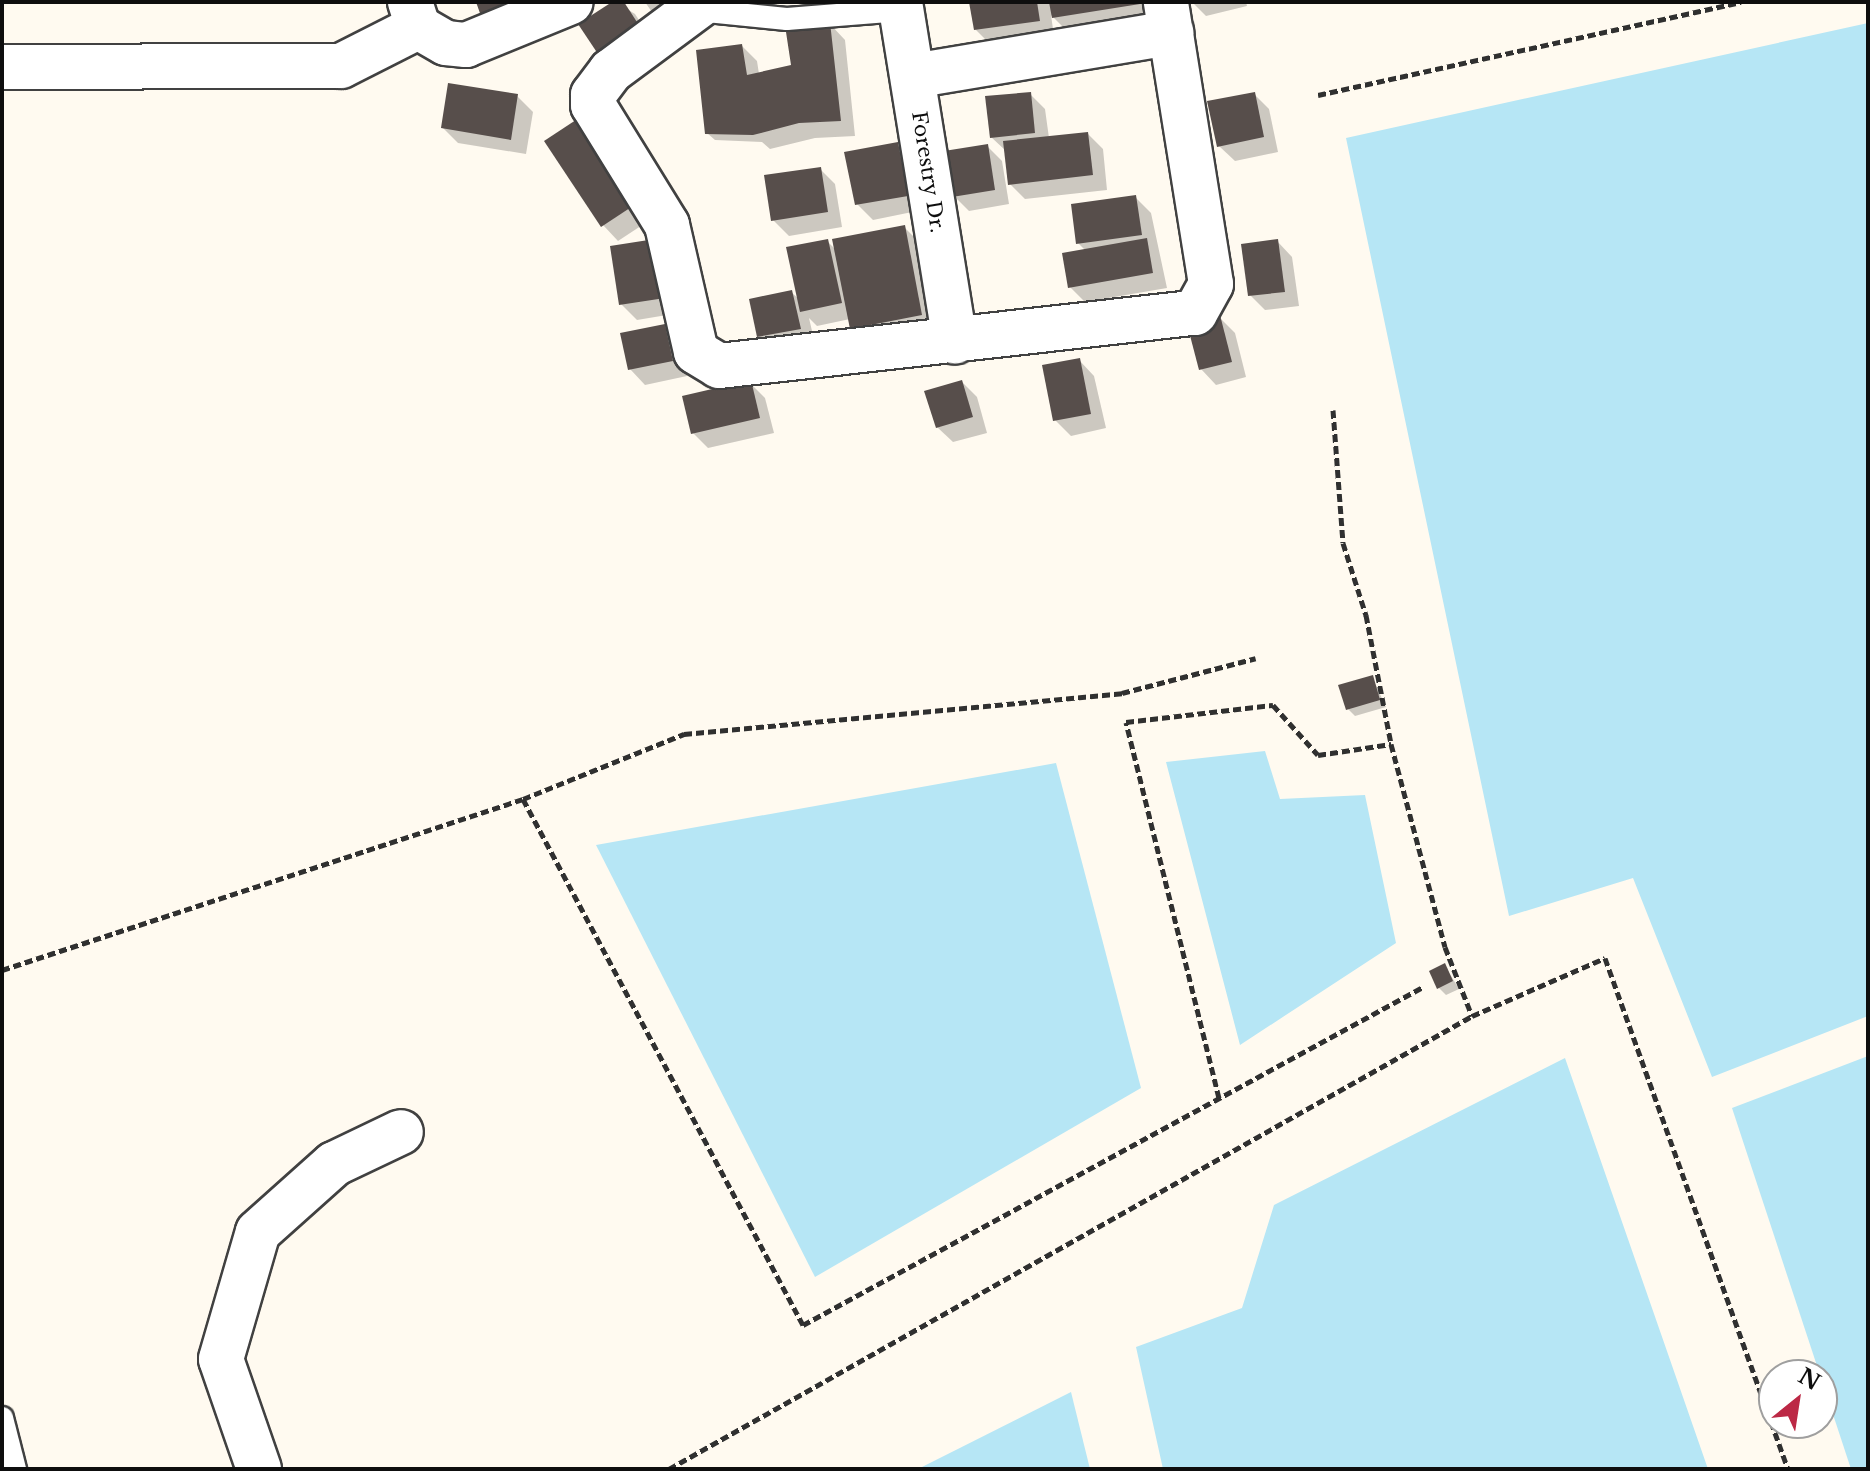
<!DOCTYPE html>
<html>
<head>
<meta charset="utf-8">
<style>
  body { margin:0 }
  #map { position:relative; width:1870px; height:1471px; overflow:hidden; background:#fffaf0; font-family:"Libre Baskerville",serif }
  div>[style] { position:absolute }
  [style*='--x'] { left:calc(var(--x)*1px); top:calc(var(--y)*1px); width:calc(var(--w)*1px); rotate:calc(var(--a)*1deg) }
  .water>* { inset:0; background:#b6e6f5 }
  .shadow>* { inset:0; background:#0003 }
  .building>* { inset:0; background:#574e4b }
  .path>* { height:5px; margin-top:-2.5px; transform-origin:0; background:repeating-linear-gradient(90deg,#303030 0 8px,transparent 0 12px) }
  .roads { filter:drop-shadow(2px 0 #414141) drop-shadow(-2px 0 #414141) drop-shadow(0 2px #414141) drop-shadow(0 -2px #414141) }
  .lane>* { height:22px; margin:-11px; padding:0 11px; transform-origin:11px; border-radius:11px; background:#fff }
  .street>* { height:44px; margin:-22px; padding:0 22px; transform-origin:22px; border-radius:22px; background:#fff }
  span { translate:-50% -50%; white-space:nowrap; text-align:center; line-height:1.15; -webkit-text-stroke:8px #fff; paint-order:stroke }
  .street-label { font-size:20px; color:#0e0e0e }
  .frame { position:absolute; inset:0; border:4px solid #0e0e0e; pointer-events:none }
  .north { position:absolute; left:1758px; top:1359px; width:80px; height:80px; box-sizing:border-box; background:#fff; border:2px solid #9f9f9f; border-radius:50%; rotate:30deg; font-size:22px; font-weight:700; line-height:32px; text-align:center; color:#0e0e0e }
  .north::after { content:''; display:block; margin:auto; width:28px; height:36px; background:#bc2845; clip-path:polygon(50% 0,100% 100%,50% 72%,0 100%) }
</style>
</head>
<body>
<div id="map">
  <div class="water">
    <i style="clip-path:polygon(1868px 23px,1868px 1016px,1712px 1077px,1633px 878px,1509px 916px,1346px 138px)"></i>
    <i style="clip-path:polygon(1265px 751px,1280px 799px,1365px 795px,1396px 943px,1240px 1045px,1166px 762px)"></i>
    <i style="clip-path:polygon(1056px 763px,1141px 1088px,815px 1277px,596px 845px)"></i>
    <i style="clip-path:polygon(1868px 1056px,1868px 1469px,1851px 1469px,1732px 1108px)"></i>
    <i style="clip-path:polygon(1565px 1058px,1708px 1469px,1163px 1469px,1136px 1347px,1242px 1308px,1274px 1205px)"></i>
    <i style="clip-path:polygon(1071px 1392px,1090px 1469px,918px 1469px)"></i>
  </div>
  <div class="shadow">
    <i style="clip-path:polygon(616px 2px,635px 14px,659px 51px)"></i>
    <i style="clip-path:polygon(645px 2px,695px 2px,654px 15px)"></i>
    <i style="clip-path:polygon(971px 2px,1153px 2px,1156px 18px,1069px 33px,1051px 15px,1054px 36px,991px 45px,975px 29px)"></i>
    <i style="clip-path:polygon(1192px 2px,1246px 2px,1247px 6px,1206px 16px)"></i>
    <i style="clip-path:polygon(830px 24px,845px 40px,855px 136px,815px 138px,770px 149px,762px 142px,715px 140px,707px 133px,698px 52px,742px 46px,757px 61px,759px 74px,793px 66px)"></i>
    <i style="clip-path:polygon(1030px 94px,1045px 109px,1049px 138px,1088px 134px,1103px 149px,1107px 190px,1025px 199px,1009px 183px,1006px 151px,991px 137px)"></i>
    <i style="clip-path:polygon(1254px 94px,1269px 109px,1278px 152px,1235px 161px,1219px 146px)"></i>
    <i style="clip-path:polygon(517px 96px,533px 112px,526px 154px,458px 143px,443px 128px)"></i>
    <i style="clip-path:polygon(585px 116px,656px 216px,618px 241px,603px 225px)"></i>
    <i style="clip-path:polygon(897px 144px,912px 159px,922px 210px,873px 220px,857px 204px)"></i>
    <i style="clip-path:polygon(987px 146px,1002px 161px,1009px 204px,969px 211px,954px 196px)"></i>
    <i style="clip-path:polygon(820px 169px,835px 184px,842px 227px,789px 236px,773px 220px)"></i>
    <i style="clip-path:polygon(1135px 197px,1151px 213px,1167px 288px,1085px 302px,1070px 287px,1086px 251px,1078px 243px)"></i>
    <i style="clip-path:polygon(904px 227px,927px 250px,944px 337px,875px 351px,850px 319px,817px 326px,809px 318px,815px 344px,774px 352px,758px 336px,791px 292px,800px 300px,827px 241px,836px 250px)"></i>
    <i style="clip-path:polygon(1277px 241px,1292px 257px,1299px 306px,1265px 310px,1250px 295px)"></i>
    <i style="clip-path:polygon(612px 248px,679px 313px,637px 320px,621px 304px)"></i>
    <i style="clip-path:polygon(1220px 318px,1235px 333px,1246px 377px,1216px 385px,1201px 369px)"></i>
    <i style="clip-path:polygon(665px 326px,680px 342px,687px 376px,645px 385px,630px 369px)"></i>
    <i style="clip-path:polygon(1079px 360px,1094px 376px,1106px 428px,1071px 436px,1055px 420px)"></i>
    <i style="clip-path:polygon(962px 382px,977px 397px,987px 433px,953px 442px,937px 427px)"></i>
    <i style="clip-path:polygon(750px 383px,765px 398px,774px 433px,708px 448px,693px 433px)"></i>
    <i style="clip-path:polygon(1372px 677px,1386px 707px,1355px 716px,1348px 709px)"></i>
    <i style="clip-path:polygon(1445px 966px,1459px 989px,1446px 995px,1439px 988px)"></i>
  </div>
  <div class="building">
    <i style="clip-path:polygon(476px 2px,513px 2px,481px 16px)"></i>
    <i style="clip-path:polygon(612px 2px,624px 2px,646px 36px,604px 63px,578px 24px)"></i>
    <i style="clip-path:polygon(969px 2px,1037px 2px,1040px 21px,974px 30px)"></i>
    <i style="clip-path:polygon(1049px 2px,1140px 2px,1140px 4px,1052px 18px)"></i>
    <i style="clip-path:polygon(830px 22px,841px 121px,799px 123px,753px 135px,705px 134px,696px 50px,742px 44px,747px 75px,791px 65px,786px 32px)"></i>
    <i style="clip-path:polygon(448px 83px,518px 94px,511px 140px,441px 128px)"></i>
    <i style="clip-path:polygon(1031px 92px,1035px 133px,990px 138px,985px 96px)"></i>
    <i style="clip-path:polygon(1255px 92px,1264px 137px,1217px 147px,1207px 101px)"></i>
    <i style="clip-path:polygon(585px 114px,642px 200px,601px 227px,544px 141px)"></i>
    <i style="clip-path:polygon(1088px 132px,1093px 175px,1008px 185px,1003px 141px)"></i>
    <i style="clip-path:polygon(898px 142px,908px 196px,855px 205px,844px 152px)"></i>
    <i style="clip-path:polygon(988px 144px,995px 190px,952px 197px,944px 151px)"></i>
    <i style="clip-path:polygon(821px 167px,828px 212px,771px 221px,764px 175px)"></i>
    <i style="clip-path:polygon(1136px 195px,1142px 235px,1076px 244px,1071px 204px)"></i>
    <i style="clip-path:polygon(905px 225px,922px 315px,850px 329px,832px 239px)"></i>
    <i style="clip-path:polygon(1147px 238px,1153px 273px,1068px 288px,1062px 253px)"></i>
    <i style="clip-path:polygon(655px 239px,665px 298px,619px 305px,610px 246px)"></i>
    <i style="clip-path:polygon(828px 239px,842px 303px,800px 312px,786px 247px)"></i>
    <i style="clip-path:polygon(1278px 239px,1285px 292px,1248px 296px,1241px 244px)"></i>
    <i style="clip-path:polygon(792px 290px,801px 329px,757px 337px,749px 299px)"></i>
    <i style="clip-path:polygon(1220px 315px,1232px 362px,1199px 370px,1187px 324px)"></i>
    <i style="clip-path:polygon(665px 324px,673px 361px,628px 370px,620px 333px)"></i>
    <i style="clip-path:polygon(1080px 358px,1091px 414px,1053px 421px,1042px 365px)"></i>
    <i style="clip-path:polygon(751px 380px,760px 418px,691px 434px,682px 396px)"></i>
    <i style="clip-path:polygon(962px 380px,973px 417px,936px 428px,924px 391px)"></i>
    <i style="clip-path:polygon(1373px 675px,1380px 700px,1346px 710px,1338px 685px)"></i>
    <i style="clip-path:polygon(1445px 963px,1453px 981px,1437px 989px,1429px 971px)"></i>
  </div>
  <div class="path">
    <i style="--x:1318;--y:95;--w:433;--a:-12.4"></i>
    <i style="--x:1333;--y:410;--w:133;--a:85.7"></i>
    <i style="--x:1343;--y:543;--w:76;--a:72.3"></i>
    <i style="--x:1366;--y:615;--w:131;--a:79"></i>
    <i style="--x:523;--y:799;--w:596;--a:61.97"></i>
    <i style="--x:803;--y:1325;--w:706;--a:-28.6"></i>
    <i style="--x:2;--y:970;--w:548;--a:-18.17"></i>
    <i style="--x:523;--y:799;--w:174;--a:-22"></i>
    <i style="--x:684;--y:734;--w:440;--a:-5.3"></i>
    <i style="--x:1122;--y:693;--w:138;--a:-14.6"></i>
    <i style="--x:1219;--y:1098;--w:387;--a:-103.9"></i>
    <i style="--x:1126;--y:722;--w:148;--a:-6.6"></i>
    <i style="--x:1273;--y:705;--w:67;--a:48"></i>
    <i style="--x:1318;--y:755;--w:74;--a:-8.6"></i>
    <i style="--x:1391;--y:744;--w:210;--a:75.1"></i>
    <i style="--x:1445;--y:947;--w:74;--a:68.6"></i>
    <i style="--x:669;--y:1469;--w:922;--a:-29.43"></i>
    <i style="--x:1472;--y:1016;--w:145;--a:-23.6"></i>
    <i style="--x:1605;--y:958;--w:543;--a:70.3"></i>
  </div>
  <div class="roads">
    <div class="lane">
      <i style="--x:697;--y:10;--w:90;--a:5.7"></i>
      <i style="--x:787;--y:19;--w:114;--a:-4.5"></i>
      <i style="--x:2;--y:1418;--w:53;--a:75.7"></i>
    </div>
    <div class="street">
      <i style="--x:410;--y:2;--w:26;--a:72"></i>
      <i style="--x:418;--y:27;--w:32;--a:30"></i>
      <i style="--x:446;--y:43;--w:20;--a:6"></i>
      <i style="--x:466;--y:45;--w:113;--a:-22.3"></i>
      <i style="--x:704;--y:2;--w:116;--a:143.4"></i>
      <i style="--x:611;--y:71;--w:30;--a:127"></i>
      <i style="--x:593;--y:95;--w:10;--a:90"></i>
      <i style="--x:593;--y:105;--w:141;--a:58.3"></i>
      <i style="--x:667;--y:225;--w:130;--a:77.1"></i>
      <i style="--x:696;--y:352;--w:27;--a:31"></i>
      <i style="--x:719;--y:366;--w:479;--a:-6.4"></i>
      <i style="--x:1195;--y:313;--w:33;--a:-61"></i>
      <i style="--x:1211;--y:284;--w:286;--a:-99.1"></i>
      <i style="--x:900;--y:2;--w:344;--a:80.8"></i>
      <i style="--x:2;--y:67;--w:339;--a:-0.2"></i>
      <i style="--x:341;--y:66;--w:86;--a:-26.9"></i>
      <i style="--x:913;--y:76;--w:262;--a:-9.5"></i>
      <i style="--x:259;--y:1469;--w:116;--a:-109.1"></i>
      <i style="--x:221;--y:1359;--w:132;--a:-73.8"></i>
      <i style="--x:258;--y:1232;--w:102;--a:-41.8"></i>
      <i style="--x:334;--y:1164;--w:74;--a:-25.5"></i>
    </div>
  </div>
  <div class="street-label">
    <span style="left:928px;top:172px;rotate:81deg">Forestry Dr.</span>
  </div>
  <div class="frame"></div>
  <div class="north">N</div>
</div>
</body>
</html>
